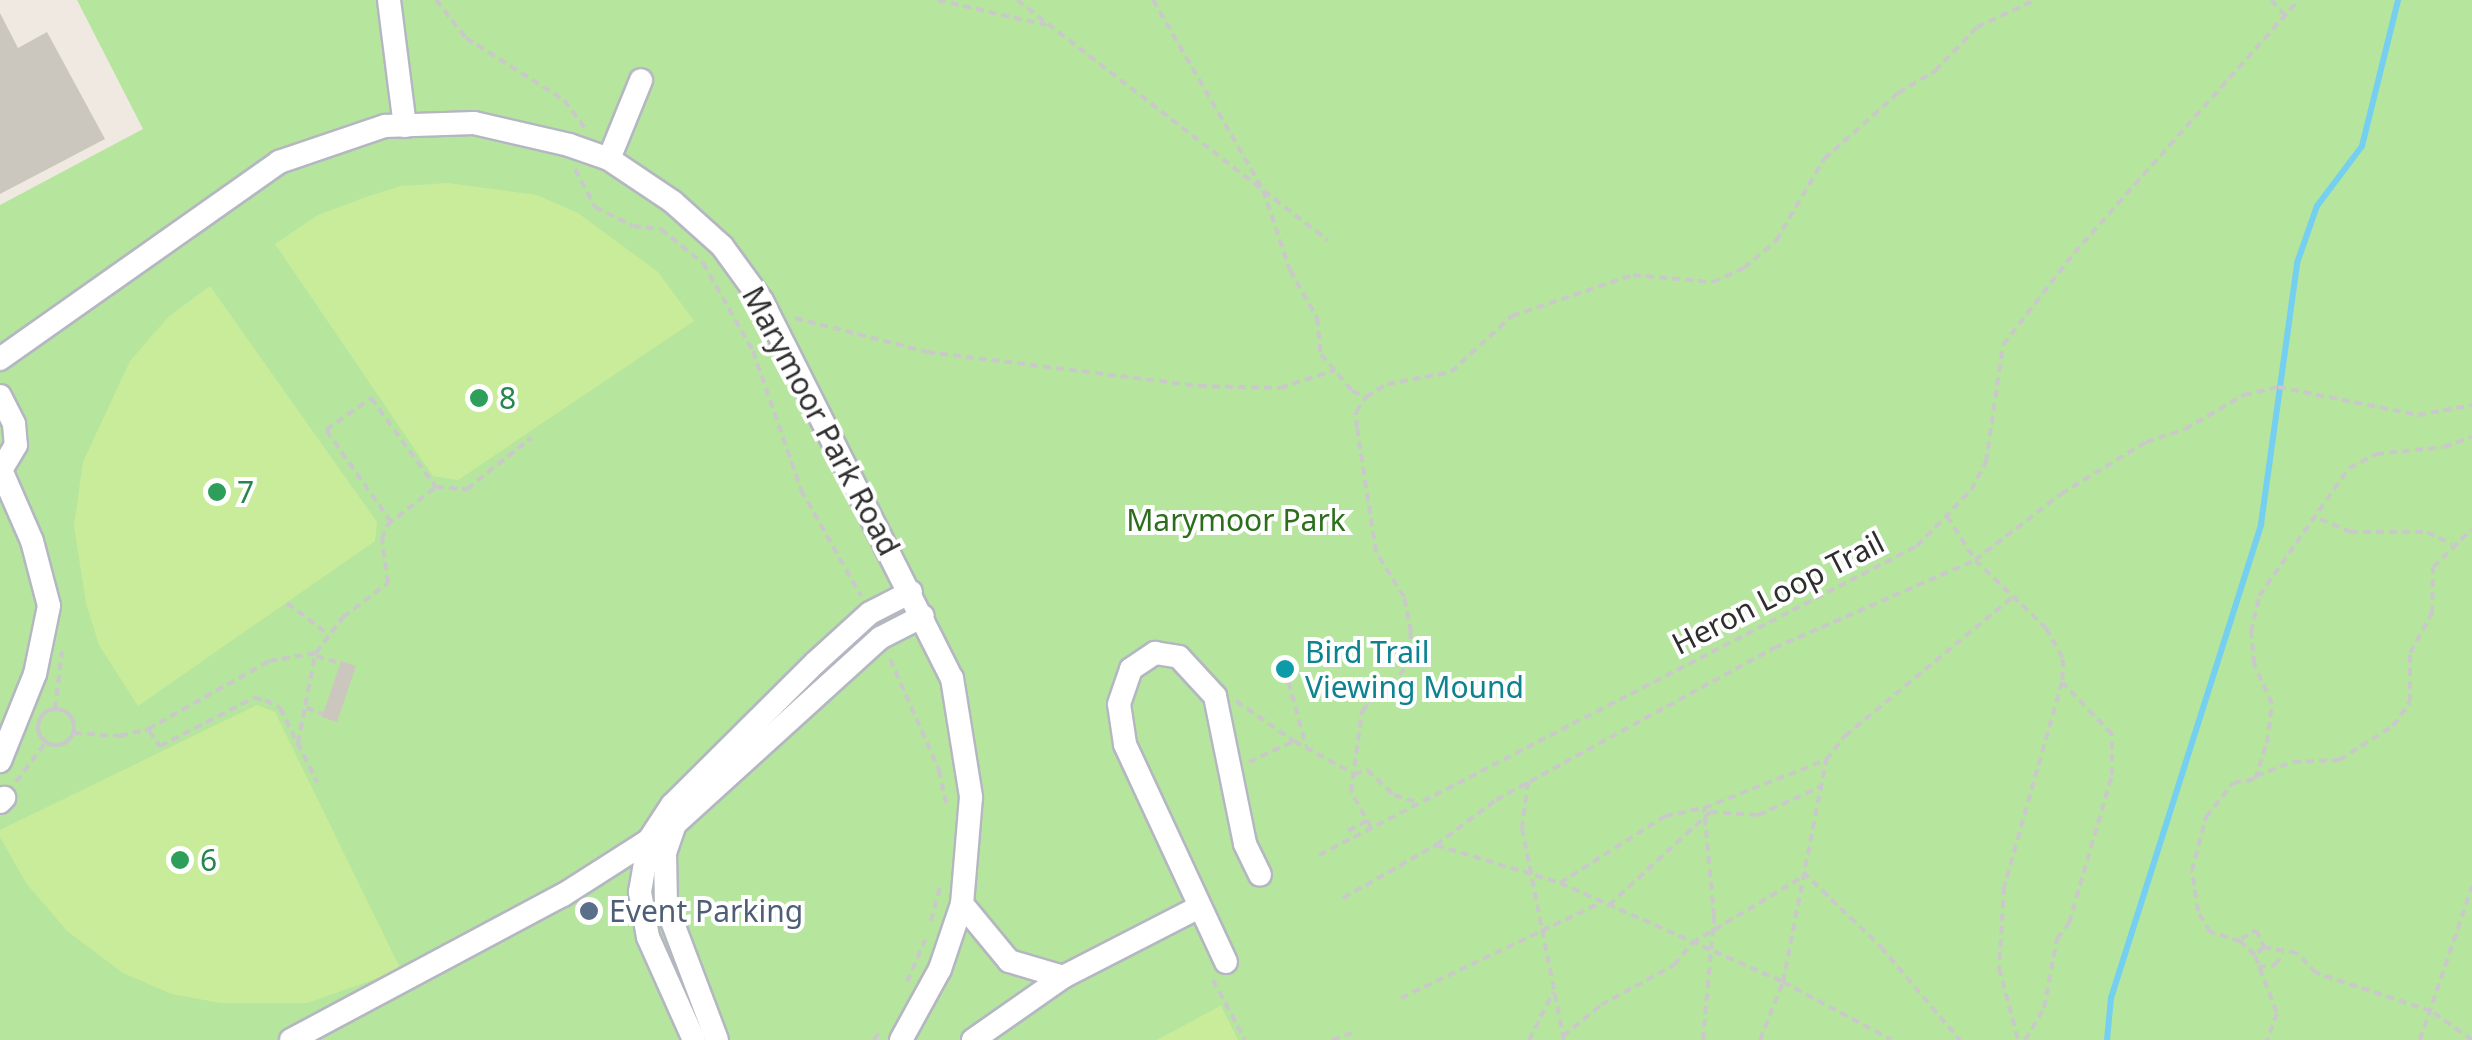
<!DOCTYPE html>
<html>
<head>
<meta charset="utf-8">
<style>
  body { margin:0 }
  #map { position:relative; width:2472px; height:1040px; overflow:hidden; background:#efe9e1; font-family:"Noto Sans",sans-serif }
  div>[style] { position:absolute }
  [style*='--x'] { left:calc(var(--x)*1px); top:calc(var(--y)*1px); width:calc(var(--w)*1px); rotate:calc(var(--a)*1deg) }
  .green>* { inset:0; background:#b6e59e }
  .pitch>* { inset:0; background:#c9ec9a }
  .stream>* { height:6px; margin:-3px; padding:0 3px; transform-origin:3px; border-radius:3px; background:#75cff0 }
  .building>* { inset:0; background:#cbc7bf }
  .path>* { height:4px; margin-top:-2px; transform-origin:0; background:repeating-linear-gradient(90deg,#c9c9c9 0 8px,transparent 0 13px) }
  .path>.ring { margin:-2px; padding:0; box-sizing:content-box; background:none; border:4px solid #c9c9c9; border-radius:50% }
  .roads { filter:drop-shadow(2px 0 #b4b7c1) drop-shadow(-2px 0 #b4b7c1) drop-shadow(0 2px #b4b7c1) drop-shadow(0 -2px #b4b7c1) }
  .minor>* { height:22px; margin:-11px; padding:0 11px; transform-origin:11px; border-radius:11px; background:#fff }
  .dots>* { width:28px; height:28px; translate:-50% -50%; box-sizing:border-box; border:5px solid #fff; border-radius:50% }
  span { translate:-50% -50%; white-space:nowrap; text-align:center; line-height:1.15; -webkit-text-stroke:8px #fff; paint-order:stroke }
  .leisure-label { font-size:30px; color:#27864d }
  .left { translate:0 -50%; text-align:left }
  .street-label { font-size:30px; color:#2e2e2e }
  .park-label { font-size:30px; color:#2c6e1b }
  .culture-label { font-size:30px; color:#0d838f }
  .service-label { font-size:30px; color:#4e5e75 }
</style>
</head>
<body>
<div id="map">
  <div class="green">
    <i style="clip-path:polygon(77px 0,2472px 0,2472px 1040px,0 1040px,0 205px,143px 129px)"></i>
  </div>
  <div class="pitch">
    <i style="clip-path:polygon(448px 183px,537px 195px,578px 213px,658px 272px,694px 321px,458px 480px,433px 476px,275px 244px,318px 215px,366px 197px,401px 186px)"></i>
    <i style="clip-path:polygon(210px 286px,377px 522px,375px 541px,138px 706px,99px 645px,86px 603px,74px 526px,83px 462px,130px 361px,168px 317px)"></i>
    <i style="clip-path:polygon(257px 705px,275px 712px,401px 970px,307px 1003px,220px 1003px,172px 994px,123px 973px,67px 931px,26px 883px,0 837px,0 830px)"></i>
    <i style="clip-path:polygon(1221px 1006px,1238px 1040px,1157px 1040px,1220px 1006px)"></i>
  </div>
  <div class="stream">
    <i style="--x:2107;--y:1040;--w:42;--a:-84.6"></i>
    <i style="--x:2111;--y:998;--w:497;--a:-72.4"></i>
    <i style="--x:2261;--y:524;--w:263;--a:-82.1"></i>
    <i style="--x:2297;--y:263;--w:60;--a:-70.7"></i>
    <i style="--x:2317;--y:206;--w:75;--a:-53.1"></i>
    <i style="--x:2362;--y:146;--w:150;--a:-76.1"></i>
  </div>
  <div class="building">
    <i style="clip-path:polygon(0 13px,18px 48px,47px 32px,105px 139px,0 194px)"></i>
    <i style="clip-path:polygon(341px 661px,356px 666px,337px 722px,322px 717px)"></i>
  </div>
  <div class="path">
    <i style="--x:436;--y:0;--w:48;--a:51.7"></i>
    <i style="--x:466;--y:38;--w:116;--a:32.3"></i>
    <i style="--x:564;--y:100;--w:39;--a:53"></i>
    <i style="--x:938;--y:0;--w:111;--a:13"></i>
    <i style="--x:1017;--y:0;--w:393;--a:37.7"></i>
    <i style="--x:1153;--y:0;--w:220;--a:59.9"></i>
    <i style="--x:1263;--y:190;--w:84;--a:71.4"></i>
    <i style="--x:1290;--y:270;--w:55;--a:60.6"></i>
    <i style="--x:1317;--y:318;--w:36;--a:84"></i>
    <i style="--x:1321;--y:354;--w:48;--a:50"></i>
    <i style="--x:1352;--y:391;--w:15;--a:23"></i>
    <i style="--x:2271;--y:0;--w:21;--a:47"></i>
    <i style="--x:575;--y:169;--w:43;--a:62.2"></i>
    <i style="--x:595;--y:207;--w:42;--a:26.6"></i>
    <i style="--x:633;--y:226;--w:28;--a:6"></i>
    <i style="--x:661;--y:229;--w:54;--a:39"></i>
    <i style="--x:703;--y:263;--w:101;--a:60.4"></i>
    <i style="--x:753;--y:351;--w:147;--a:70.9"></i>
    <i style="--x:801;--y:490;--w:122;--a:60.5"></i>
    <i style="--x:795;--y:318;--w:136;--a:14.4"></i>
    <i style="--x:927;--y:352;--w:274;--a:7.1"></i>
    <i style="--x:1199;--y:386;--w:81;--a:1.4"></i>
    <i style="--x:1280;--y:388;--w:58;--a:-18.1"></i>
    <i style="--x:1947;--y:516;--w:52;--a:57.5"></i>
    <i style="--x:1975;--y:560;--w:98;--a:43.8"></i>
    <i style="--x:2046;--y:628;--w:35;--a:61"></i>
    <i style="--x:2063;--y:659;--w:23;--a:92"></i>
    <i style="--x:2062;--y:682;--w:213;--a:105.8"></i>
    <i style="--x:2004;--y:887;--w:81;--a:93.5"></i>
    <i style="--x:1999;--y:968;--w:74;--a:75.2"></i>
    <i style="--x:2320;--y:519;--w:33;--a:23"></i>
    <i style="--x:2350;--y:532;--w:77;--a:0"></i>
    <i style="--x:2427;--y:532;--w:28;--a:26"></i>
    <i style="--x:391;--y:522;--w:113;--a:-125.2"></i>
    <i style="--x:326;--y:430;--w:55;--a:-35.4"></i>
    <i style="--x:371;--y:398;--w:110;--a:53.9"></i>
    <i style="--x:287;--y:603;--w:51;--a:37.1"></i>
    <i style="--x:316;--y:656;--w:25;--a:16"></i>
    <i style="--x:890;--y:659;--w:121;--a:66.2"></i>
    <i style="--x:939;--y:770;--w:39;--a:78"></i>
    <i style="--x:1285;--y:669;--w:80;--a:74.7"></i>
    <i style="--x:1236;--y:701;--w:70;--a:34.6"></i>
    <i style="--x:306;--y:708;--w:18;--a:19"></i>
    <i class="ring" style="left:38px;top:709px;width:32px;height:32px"></i>
    <i style="--x:55;--y:709;--w:58;--a:-83.1"></i>
    <i style="--x:149;--y:731;--w:19;--a:54"></i>
    <i style="--x:160;--y:746;--w:106;--a:-27.1"></i>
    <i style="--x:254;--y:698;--w:11;--a:10"></i>
    <i style="--x:265;--y:700;--w:17;--a:28"></i>
    <i style="--x:280;--y:708;--w:83;--a:63.4"></i>
    <i style="--x:74;--y:733;--w:46;--a:3.7"></i>
    <i style="--x:120;--y:736;--w:29;--a:-14"></i>
    <i style="--x:148;--y:729;--w:139;--a:-29.3"></i>
    <i style="--x:269;--y:661;--w:48;--a:-9.7"></i>
    <i style="--x:316;--y:653;--w:45;--a:-53.1"></i>
    <i style="--x:343;--y:617;--w:56;--a:-37.1"></i>
    <i style="--x:388;--y:583;--w:44;--a:-97.8"></i>
    <i style="--x:382;--y:539;--w:15;--a:-70"></i>
    <i style="--x:387;--y:525;--w:62;--a:-37.8"></i>
    <i style="--x:436;--y:487;--w:31;--a:4"></i>
    <i style="--x:467;--y:489;--w:82;--a:-38.6"></i>
    <i style="--x:298;--y:743;--w:90;--a:-79.1"></i>
    <i style="--x:1249;--y:762;--w:50;--a:-25"></i>
    <i style="--x:1294;--y:741;--w:68;--a:28.8"></i>
    <i style="--x:1354;--y:774;--w:14;--a:-17"></i>
    <i style="--x:1367;--y:770;--w:37;--a:43"></i>
    <i style="--x:1394;--y:795;--w:24;--a:17"></i>
    <i style="--x:2256;--y:776;--w:40;--a:-21"></i>
    <i style="--x:2293;--y:762;--w:46;--a:-2.5"></i>
    <i style="--x:2339;--y:760;--w:64;--a:-32.2"></i>
    <i style="--x:2393;--y:726;--w:29;--a:-55"></i>
    <i style="--x:2410;--y:702;--w:49;--a:-90"></i>
    <i style="--x:2410;--y:653;--w:46;--a:-61.2"></i>
    <i style="--x:2432;--y:613;--w:46;--a:-88.8"></i>
    <i style="--x:2433;--y:567;--w:54;--a:-44.3"></i>
    <i style="--x:16;--y:782;--w:50;--a:-53.1"></i>
    <i style="--x:1528;--y:782;--w:46;--a:97.4"></i>
    <i style="--x:1522;--y:828;--w:216;--a:78.8"></i>
    <i style="--x:1371;--y:827;--w:40;--a:-119.7"></i>
    <i style="--x:1351;--y:792;--w:82;--a:-82.3"></i>
    <i style="--x:1362;--y:711;--w:66;--a:-44.4"></i>
    <i style="--x:1409;--y:665;--w:33;--a:-87"></i>
    <i style="--x:1411;--y:632;--w:36;--a:-101"></i>
    <i style="--x:1404;--y:597;--w:53;--a:-121.9"></i>
    <i style="--x:1376;--y:552;--w:125;--a:-98.7"></i>
    <i style="--x:1357;--y:428;--w:16;--a:-94"></i>
    <i style="--x:1356;--y:412;--w:18;--a:-56"></i>
    <i style="--x:1366;--y:397;--w:25;--a:-32"></i>
    <i style="--x:1387;--y:384;--w:65;--a:-10.6"></i>
    <i style="--x:1451;--y:372;--w:83;--a:-42.6"></i>
    <i style="--x:1512;--y:316;--w:128;--a:-18.7"></i>
    <i style="--x:1633;--y:275;--w:80;--a:5"></i>
    <i style="--x:1713;--y:282;--w:34;--a:-24"></i>
    <i style="--x:1744;--y:268;--w:42;--a:-40.2"></i>
    <i style="--x:1776;--y:241;--w:95;--a:-59.7"></i>
    <i style="--x:1824;--y:159;--w:99;--a:-41.7"></i>
    <i style="--x:1898;--y:93;--w:43;--a:-30.7"></i>
    <i style="--x:1935;--y:71;--w:61;--a:-46.3"></i>
    <i style="--x:1977;--y:27;--w:64;--a:-25"></i>
    <i style="--x:1348;--y:831;--w:21;--a:-29"></i>
    <i style="--x:1436;--y:845;--w:75;--a:-36.9"></i>
    <i style="--x:1496;--y:800;--w:317;--a:-28.7"></i>
    <i style="--x:1774;--y:648;--w:219;--a:-23.6"></i>
    <i style="--x:1975;--y:560;--w:108;--a:-37.5"></i>
    <i style="--x:2061;--y:494;--w:100;--a:-31.5"></i>
    <i style="--x:2146;--y:442;--w:41;--a:-18.4"></i>
    <i style="--x:2185;--y:429;--w:68;--a:-30"></i>
    <i style="--x:2244;--y:395;--w:35;--a:-13"></i>
    <i style="--x:2278;--y:387;--w:143;--a:11.3"></i>
    <i style="--x:2418;--y:415;--w:55;--a:-10.5"></i>
    <i style="--x:1319;--y:855;--w:673;--a:-27.33"></i>
    <i style="--x:1917;--y:546;--w:78;--a:-46"></i>
    <i style="--x:1971;--y:490;--w:32;--a:-62"></i>
    <i style="--x:1986;--y:462;--w:118;--a:-81.7"></i>
    <i style="--x:2003;--y:345;--w:116;--a:-52.3"></i>
    <i style="--x:2074;--y:253;--w:339;--a:-48.4"></i>
    <i style="--x:1803;--y:872;--w:108;--a:43.9"></i>
    <i style="--x:1881;--y:947;--w:122;--a:49.7"></i>
    <i style="--x:1560;--y:883;--w:125;--a:-32.5"></i>
    <i style="--x:1665;--y:816;--w:40;--a:-12"></i>
    <i style="--x:1704;--y:808;--w:131;--a:-21.5"></i>
    <i style="--x:1343;--y:898;--w:107;--a:-29.7"></i>
    <i style="--x:1436;--y:845;--w:130;--a:17"></i>
    <i style="--x:1560;--y:883;--w:244;--a:23.9"></i>
    <i style="--x:1783;--y:982;--w:123;--a:28"></i>
    <i style="--x:1609;--y:905;--w:137;--a:-42.6"></i>
    <i style="--x:1710;--y:812;--w:48;--a:3.6"></i>
    <i style="--x:1758;--y:815;--w:68;--a:-24.3"></i>
    <i style="--x:931;--y:921;--w:35;--a:-75"></i>
    <i style="--x:2241;--y:939;--w:17;--a:-31"></i>
    <i style="--x:2256;--y:930;--w:19;--a:65"></i>
    <i style="--x:2255;--y:956;--w:61;--a:68.9"></i>
    <i style="--x:2277;--y:1013;--w:29;--a:110"></i>
    <i style="--x:2258;--y:967;--w:17;--a:-7"></i>
    <i style="--x:2275;--y:965;--w:14;--a:-56"></i>
    <i style="--x:1213;--y:980;--w:68;--a:61.9"></i>
    <i style="--x:907;--y:982;--w:46;--a:-66.8"></i>
    <i style="--x:1401;--y:998;--w:221;--a:-25.5"></i>
    <i style="--x:1563;--y:1036;--w:49;--a:-39.2"></i>
    <i style="--x:1601;--y:1005;--w:83;--a:-28.7"></i>
    <i style="--x:1674;--y:965;--w:28;--a:-51"></i>
    <i style="--x:1692;--y:943;--w:125;--a:-30.9"></i>
    <i style="--x:874;--y:1040;--w:13;--a:-58"></i>
    <i style="--x:1332;--y:1040;--w:24;--a:-19"></i>
    <i style="--x:1529;--y:1040;--w:54;--a:-63.4"></i>
    <i style="--x:1703;--y:1040;--w:124;--a:-84.9"></i>
    <i style="--x:1714;--y:916;--w:108;--a:-95.3"></i>
    <i style="--x:1760;--y:1040;--w:62;--a:-68.4"></i>
    <i style="--x:1783;--y:982;--w:226;--a:-79"></i>
    <i style="--x:1826;--y:760;--w:31;--a:-52"></i>
    <i style="--x:1845;--y:736;--w:222;--a:-39.7"></i>
    <i style="--x:2025;--y:1040;--w:37;--a:-59"></i>
    <i style="--x:2044;--y:1008;--w:70;--a:-79.3"></i>
    <i style="--x:2057;--y:939;--w:20;--a:-53"></i>
    <i style="--x:2069;--y:923;--w:154;--a:-73.8"></i>
    <i style="--x:2112;--y:775;--w:41;--a:-90"></i>
    <i style="--x:2112;--y:734;--w:71;--a:-133.9"></i>
    <i style="--x:2420;--y:1040;--w:163;--a:-71.3"></i>
    <i style="--x:2472;--y:1040;--w:50;--a:-144.7"></i>
    <i style="--x:2431;--y:1011;--w:121;--a:-161.7"></i>
    <i style="--x:2316;--y:973;--w:28;--a:-134"></i>
    <i style="--x:2297;--y:953;--w:34;--a:-170"></i>
    <i style="--x:2264;--y:947;--w:12;--a:138"></i>
    <i style="--x:2255;--y:955;--w:21;--a:-137"></i>
    <i style="--x:2240;--y:941;--w:31;--a:-163"></i>
    <i style="--x:2210;--y:932;--w:24;--a:-120"></i>
    <i style="--x:2198;--y:911;--w:40;--a:-98.5"></i>
    <i style="--x:2192;--y:871;--w:56;--a:-75.5"></i>
    <i style="--x:2206;--y:817;--w:43;--a:-51.5"></i>
    <i style="--x:2233;--y:783;--w:22;--a:-10"></i>
    <i style="--x:2255;--y:779;--w:38;--a:-72"></i>
    <i style="--x:2267;--y:743;--w:39;--a:-83"></i>
    <i style="--x:2272;--y:704;--w:44;--a:-114.2"></i>
    <i style="--x:2254;--y:664;--w:32;--a:-95"></i>
    <i style="--x:2251;--y:632;--w:37;--a:-77"></i>
    <i style="--x:2259;--y:596;--w:156;--a:-54.9"></i>
    <i style="--x:2349;--y:468;--w:30;--a:-27"></i>
    <i style="--x:2376;--y:454;--w:68;--a:-5.9"></i>
    <i style="--x:2444;--y:447;--w:30;--a:-20"></i>
  </div>
  <div class="roads">
    <div class="minor">
      <i style="--x:389;--y:0;--w:127;--a:82.8"></i>
      <i style="--x:609;--y:159;--w:85;--a:-67.9"></i>
      <i style="--x:0;--y:359;--w:342;--a:-35.2"></i>
      <i style="--x:279;--y:162;--w:112;--a:-18.8"></i>
      <i style="--x:385;--y:126;--w:89;--a:-1.9"></i>
      <i style="--x:474;--y:123;--w:98;--a:13"></i>
      <i style="--x:569;--y:145;--w:42;--a:19.3"></i>
      <i style="--x:609;--y:159;--w:77;--a:33.9"></i>
      <i style="--x:673;--y:202;--w:66;--a:41.9"></i>
      <i style="--x:722;--y:246;--w:68;--a:54"></i>
      <i style="--x:762;--y:301;--w:422;--a:63.3"></i>
      <i style="--x:952;--y:678;--w:121;--a:80.9"></i>
      <i style="--x:971;--y:797;--w:107;--a:94.8"></i>
      <i style="--x:962;--y:904;--w:69;--a:108.7"></i>
      <i style="--x:940;--y:969;--w:81;--a:118.8"></i>
      <i style="--x:0;--y:396;--w:31;--a:63"></i>
      <i style="--x:14;--y:424;--w:21;--a:85"></i>
      <i style="--x:16;--y:445;--w:29;--a:121"></i>
      <i style="--x:1;--y:470;--w:77;--a:66.4"></i>
      <i style="--x:32;--y:541;--w:67;--a:75.3"></i>
      <i style="--x:49;--y:606;--w:69;--a:101.6"></i>
      <i style="--x:35;--y:674;--w:94;--a:111.9"></i>
      <i style="--x:0;--y:802;--w:6;--a:-45"></i>
      <i style="--x:962;--y:904;--w:74;--a:50.5"></i>
      <i style="--x:1009;--y:961;--w:56;--a:16.5"></i>
      <i style="--x:1226;--y:962;--w:240;--a:-114.9"></i>
      <i style="--x:1125;--y:744;--w:40;--a:-98.5"></i>
      <i style="--x:1119;--y:704;--w:37;--a:-71"></i>
      <i style="--x:1131;--y:669;--w:29;--a:-34"></i>
      <i style="--x:1155;--y:653;--w:24;--a:9"></i>
      <i style="--x:1179;--y:657;--w:53;--a:47.3"></i>
      <i style="--x:1215;--y:696;--w:151;--a:78.5"></i>
      <i style="--x:1245;--y:844;--w:34;--a:64"></i>
      <i style="--x:291;--y:1040;--w:308;--a:-28.1"></i>
      <i style="--x:563;--y:895;--w:108;--a:-32.5"></i>
      <i style="--x:694;--y:1040;--w:113;--a:-114.1"></i>
      <i style="--x:648;--y:937;--w:46;--a:-100.1"></i>
      <i style="--x:640;--y:892;--w:53;--a:-80.2"></i>
      <i style="--x:649;--y:840;--w:42;--a:-56.7"></i>
      <i style="--x:672;--y:805;--w:202;--a:-44.8"></i>
      <i style="--x:815;--y:663;--w:74;--a:-42.3"></i>
      <i style="--x:870;--y:613;--w:46;--a:-27.1"></i>
      <i style="--x:717;--y:1040;--w:144;--a:-110.7"></i>
      <i style="--x:666;--y:905;--w:52;--a:-91.1"></i>
      <i style="--x:665;--y:853;--w:31;--a:-71"></i>
      <i style="--x:675;--y:824;--w:277;--a:-42.2"></i>
      <i style="--x:880;--y:638;--w:48;--a:-27.1"></i>
      <i style="--x:973;--y:1040;--w:110;--a:-35"></i>
      <i style="--x:1063;--y:977;--w:151;--a:-27.2"></i>
    </div>
  </div>
  <div class="dots">
    <i style="left:479px;top:398px;background:#2e9e5b"></i>
    <i style="left:217px;top:492px;background:#2e9e5b"></i>
    <i style="left:1285px;top:669px;background:#0f9aa8"></i>
    <i style="left:180px;top:860px;background:#2e9e5b"></i>
    <i style="left:589px;top:911px;background:#5c6f8a"></i>
  </div>
  <div class="leisure-label">
    <span class="left" style="left:499px;top:398px">8</span>
    <span class="left" style="left:237px;top:492px">7</span>
    <span class="left" style="left:200px;top:860px">6</span>
  </div>
  <div class="street-label">
    <span style="left:821px;top:421px;rotate:62deg">Marymoor Park Road</span>
    <span style="left:1778px;top:593px;rotate:-27deg">Heron Loop Trail</span>
  </div>
  <div class="park-label">
    <span style="left:1236px;top:520px">Marymoor Park</span>
  </div>
  <div class="culture-label">
    <span class="left" style="left:1305px;top:669px">Bird Trail<br>Viewing Mound</span>
  </div>
  <div class="service-label">
    <span class="left" style="left:609px;top:911px">Event Parking</span>
  </div>
</div>
</body>
</html>
